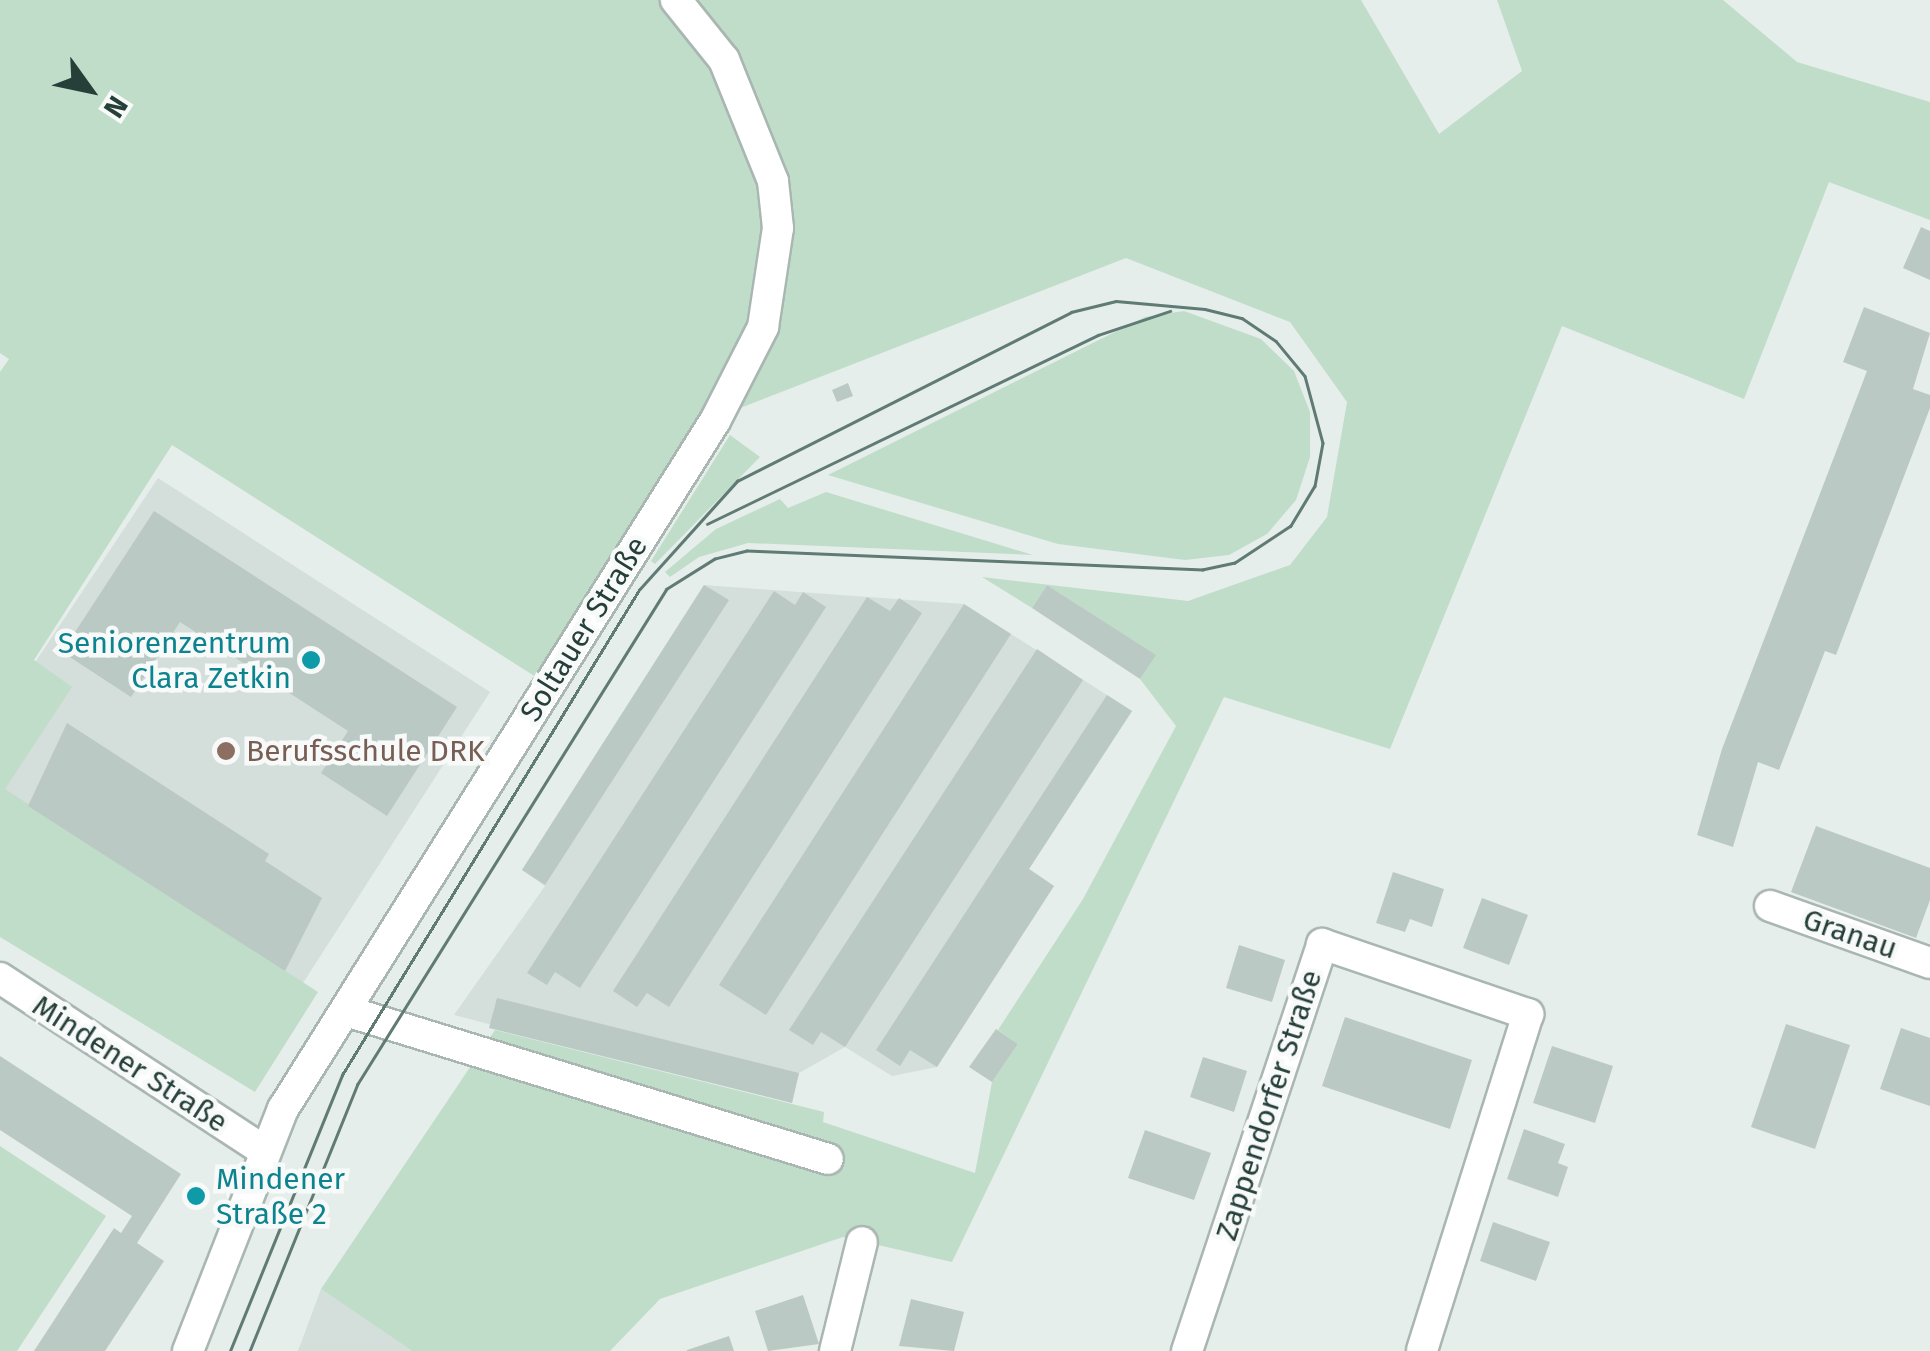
<!DOCTYPE html>
<html>
<head>
<meta charset="utf-8">
<style>
  body { margin:0 }
  #map { position:relative; width:1930px; height:1351px; overflow:hidden; background:#e6eeeb; font-family:"Fira Sans",sans-serif }
  div>[style] { position:absolute }
  [style*='--x'] { left:calc(var(--x)*1px); top:calc(var(--y)*1px); width:calc(var(--w)*1px); rotate:calc(var(--a)*1deg) }
  .built>* { inset:0; background:#d4deda }
  .green>* { inset:0; background:#c0ddc9 }
  .building>* { inset:0; background:#bbc9c4 }
  .roads { filter:drop-shadow(2px 0 #a9b6b2) drop-shadow(-2px 0 #a9b6b2) drop-shadow(0 2px #a9b6b2) drop-shadow(0 -2px #a9b6b2) }
  .minor>* { height:30px; margin:-15px; padding:0 15px; transform-origin:15px; border-radius:15px; background:#fff }
  .tram>* { height:2.5px; margin:-1.25px; padding:0 1.25px; transform-origin:1.25px; border-radius:1.25px; background:#607a74 }
  .dots>* { width:28px; height:28px; translate:-50% -50%; box-sizing:border-box; border:5px solid #f7faf9; border-radius:50% }
  span { translate:-50% -50%; white-space:nowrap; text-align:center; line-height:1.15; -webkit-text-stroke:9px #f7faf9; paint-order:stroke }
  .street-label { font-size:30px; color:#263f39 }
  .culture-label { font-size:30px; color:#0d838f }
  .right { translate:-100% -50%; text-align:right }
  .left { translate:0 -50%; text-align:left }
  .education-label { font-size:30px; color:#785e54 }
  .north { position:absolute; left:40px; top:40px; width:100px; height:100px; -webkit-text-stroke:8px #f7faf9; paint-order:stroke; rotate:123deg; font-size:28px; font-weight:700; line-height:40px; text-align:center; color:#263f39 }
  .north::after { content:''; display:block; margin:auto; width:35px; height:45px; background:#263f39; clip-path:polygon(50% 0,100% 100%,50% 72%,0 100%) }
</style>
</head>
<body>
<div id="map">
  <div class="built">
    <i style="clip-path:polygon(158px 478px,490px 692px,303px 983px,0 787px,0 715px)"></i>
    <i style="clip-path:polygon(704px 585px,964px 604px,1132px 711px,1029px 869px,1054px 886px,937px 1067px,892px 1076px,845px 1047px,799px 1073px,792px 1103px,454px 1015px,545px 886px,522px 870px)"></i>
    <i style="clip-path:polygon(321px 1289px,412px 1351px,298px 1351px)"></i>
  </div>
  <div class="green">
    <i style="clip-path:polygon(0 0,1361px 0,1439px 134px,1522px 71px,1497px 0,1723px 0,1797px 62px,1930px 102px,1930px 220px,1829px 182px,1744px 399px,1562px 326px,1390px 749px,1224px 697px,952px 1262px,843px 1237px,660px 1299px,610px 1351px,412px 1351px,321px 1289px,495px 1030px,824px 1112px,823px 1122px,975px 1173px,992px 1082px,1018px 1044px,998px 1030px,1083px 899px,1176px 726px,1140px 679px,1155px 655px,1047px 585px,1032px 608px,982px 577px,1188px 601px,1290px 565px,1327px 517px,1347px 402px,1290px 322px,1126px 258px,717px 417px,550px 686px,172px 445px,34px 660px,72px 687px,5px 789px,318px 992px,255px 1092px,0 937px,0 372px,9px 359px,0 353px)"></i>
    <i style="clip-path:polygon(1184px 311px,1261px 339px,1294px 371px,1310px 412px,1310px 457px,1296px 500px,1267px 534px,1229px 555px,1185px 560px,1058px 544px,828px 475px,1145px 317px)"></i>
    <i style="clip-path:polygon(730px 435px,760px 457px,655px 564px,651px 561px)"></i>
    <i style="clip-path:polygon(826px 492px,1033px 555px,748px 543px,699px 557px,670px 577px,665px 572px,716px 529px,780px 499px,788px 508px)"></i>
    <i style="clip-path:polygon(0 1146px,106px 1216px,17px 1351px,0 1351px)"></i>
  </div>
  <div class="building">
    <i style="clip-path:polygon(1921px 227px,1930px 231px,1930px 280px,1903px 268px)"></i>
    <i style="clip-path:polygon(1864px 307px,1930px 333px,1913px 389px,1930px 395px,1930px 408px,1836px 655px,1825px 651px,1779px 770px,1758px 762px,1733px 847px,1697px 835px,1722px 749px,1867px 371px,1843px 362px)"></i>
    <i style="clip-path:polygon(848px 383px,853px 396px,837px 402px,832px 390px)"></i>
    <i style="clip-path:polygon(154px 511px,457px 707px,387px 816px,321px 773px,348px 731px,180px 622px,131px 697px,62px 652px)"></i>
    <i style="clip-path:polygon(704px 585px,729px 600px,545px 885px,522px 870px)"></i>
    <i style="clip-path:polygon(1047px 585px,1156px 655px,1140px 679px,1032px 608px)"></i>
    <i style="clip-path:polygon(774px 591px,795px 605px,803px 592px,826px 607px,580px 988px,555px 972px,547px 985px,527px 973px)"></i>
    <i style="clip-path:polygon(867px 597px,890px 611px,899px 598px,922px 613px,669px 1007px,647px 993px,637px 1007px,613px 991px)"></i>
    <i style="clip-path:polygon(964px 604px,1011px 634px,766px 1015px,719px 985px)"></i>
    <i style="clip-path:polygon(1037px 649px,1083px 680px,845px 1047px,821px 1032px,813px 1045px,789px 1030px)"></i>
    <i style="clip-path:polygon(1107px 695px,1132px 711px,1029px 869px,1054px 886px,937px 1067px,910px 1050px,900px 1066px,876px 1050px)"></i>
    <i style="clip-path:polygon(67px 723px,269px 854px,265px 861px,322px 898px,285px 971px,28px 806px)"></i>
    <i style="clip-path:polygon(1816px 826px,1930px 868px,1930px 900px,1916px 938px,1791px 892px)"></i>
    <i style="clip-path:polygon(1393px 872px,1444px 889px,1432px 927px,1410px 919px,1405px 932px,1376px 923px)"></i>
    <i style="clip-path:polygon(1482px 898px,1528px 915px,1509px 965px,1463px 948px)"></i>
    <i style="clip-path:polygon(1239px 945px,1285px 960px,1272px 1002px,1226px 988px)"></i>
    <i style="clip-path:polygon(497px 998px,799px 1073px,792px 1103px,489px 1028px)"></i>
    <i style="clip-path:polygon(1345px 1017px,1472px 1060px,1450px 1129px,1322px 1086px)"></i>
    <i style="clip-path:polygon(1786px 1024px,1850px 1045px,1815px 1149px,1751px 1127px)"></i>
    <i style="clip-path:polygon(1901px 1028px,1930px 1038px,1930px 1106px,1880px 1089px)"></i>
    <i style="clip-path:polygon(996px 1029px,1018px 1044px,992px 1082px,969px 1067px)"></i>
    <i style="clip-path:polygon(1552px 1046px,1613px 1066px,1595px 1123px,1533px 1103px)"></i>
    <i style="clip-path:polygon(0 1056px,181px 1174px,137px 1243px,164px 1261px,105px 1351px,34px 1351px,114px 1228px,121px 1233px,132px 1216px,0 1130px)"></i>
    <i style="clip-path:polygon(1203px 1057px,1247px 1071px,1234px 1112px,1190px 1097px)"></i>
    <i style="clip-path:polygon(1524px 1129px,1565px 1144px,1558px 1163px,1568px 1167px,1558px 1197px,1507px 1179px)"></i>
    <i style="clip-path:polygon(1145px 1130px,1211px 1153px,1194px 1200px,1128px 1178px)"></i>
    <i style="clip-path:polygon(192px 1185px,208px 1195px,200px 1208px,184px 1197px)"></i>
    <i style="clip-path:polygon(1493px 1222px,1550px 1242px,1536px 1281px,1480px 1261px)"></i>
    <i style="clip-path:polygon(803px 1295px,819px 1344px,768px 1351px,755px 1311px)"></i>
    <i style="clip-path:polygon(911px 1299px,964px 1312px,954px 1351px,899px 1346px)"></i>
    <i style="clip-path:polygon(729px 1336px,734px 1351px,687px 1351px,687px 1350px)"></i>
  </div>
  <div class="roads">
    <div class="minor">
      <i style="--x:1770;--y:906;--w:170;--a:19.6"></i>
      <i style="--x:0;--y:978;--w:312;--a:33.2"></i>
      <i style="--x:346;--y:1011;--w:504;--a:17.07"></i>
      <i style="--x:188;--y:1351;--w:260;--a:-68.6"></i>
      <i style="--x:283;--y:1109;--w:812;--a:-57.88"></i>
      <i style="--x:715;--y:421;--w:106;--a:-62.9"></i>
      <i style="--x:763;--y:327;--w:100;--a:-81.4"></i>
      <i style="--x:778;--y:228;--w:47;--a:-96.1"></i>
      <i style="--x:773;--y:181;--w:131;--a:-112"></i>
      <i style="--x:724;--y:60;--w:77;--a:-128.7"></i>
      <i style="--x:835;--y:1351;--w:112;--a:-76.1"></i>
      <i style="--x:1187;--y:1351;--w:429;--a:-71.6"></i>
      <i style="--x:1322;--y:944;--w:218;--a:18.8"></i>
      <i style="--x:1528;--y:1014;--w:353;--a:107.5"></i>
    </div>
  </div>
  <div class="tram">
    <i style="--x:707;--y:524;--w:434;--a:-25.8"></i>
    <i style="--x:1098;--y:335;--w:76;--a:-18.4"></i>
    <i style="--x:230;--y:1351;--w:298;--a:-67.9"></i>
    <i style="--x:342;--y:1075;--w:569;--a:-58.52"></i>
    <i style="--x:639;--y:590;--w:147;--a:-48"></i>
    <i style="--x:737;--y:481;--w:374;--a:-26.8"></i>
    <i style="--x:1071;--y:312;--w:46;--a:-13.7"></i>
    <i style="--x:1116;--y:301;--w:89;--a:5.1"></i>
    <i style="--x:1205;--y:309;--w:38;--a:14"></i>
    <i style="--x:1242;--y:318;--w:41;--a:34.1"></i>
    <i style="--x:1276;--y:341;--w:45;--a:50.4"></i>
    <i style="--x:1305;--y:376;--w:69;--a:75"></i>
    <i style="--x:1323;--y:443;--w:44;--a:100.5"></i>
    <i style="--x:1315;--y:486;--w:47;--a:121"></i>
    <i style="--x:1291;--y:526;--w:67;--a:146.5"></i>
    <i style="--x:1235;--y:563;--w:33;--a:168"></i>
    <i style="--x:1203;--y:570;--w:456;--a:-177.6"></i>
    <i style="--x:747;--y:551;--w:33;--a:166"></i>
    <i style="--x:715;--y:559;--w:57;--a:148"></i>
    <i style="--x:667;--y:589;--w:584;--a:121.97"></i>
    <i style="--x:358;--y:1084;--w:288;--a:112"></i>
  </div>
  <div class="dots">
    <i style="left:311px;top:660px;background:#0f9aa8"></i>
    <i style="left:226px;top:751px;background:#8d6e63"></i>
    <i style="left:196px;top:1196px;background:#0f9aa8"></i>
  </div>
  <div class="street-label">
    <span style="left:584px;top:629px;rotate:-58deg">Soltauer Straße</span>
    <span style="left:1850px;top:934px;rotate:19deg">Granau</span>
    <span style="left:130px;top:1064px;rotate:33deg">Mindener Straße</span>
    <span style="left:1269px;top:1105px;rotate:-72deg">Zappendorfer Straße</span>
  </div>
  <div class="culture-label">
    <span class="right" style="left:291px;top:660px">Seniorenzentrum<br>Clara Zetkin</span>
    <span class="left" style="left:216px;top:1196px">Mindener<br>Straße 2</span>
  </div>
  <div class="education-label">
    <span class="left" style="left:246px;top:751px">Berufsschule DRK</span>
  </div>
  <div class="north">N</div>
</div>
</body>
</html>
